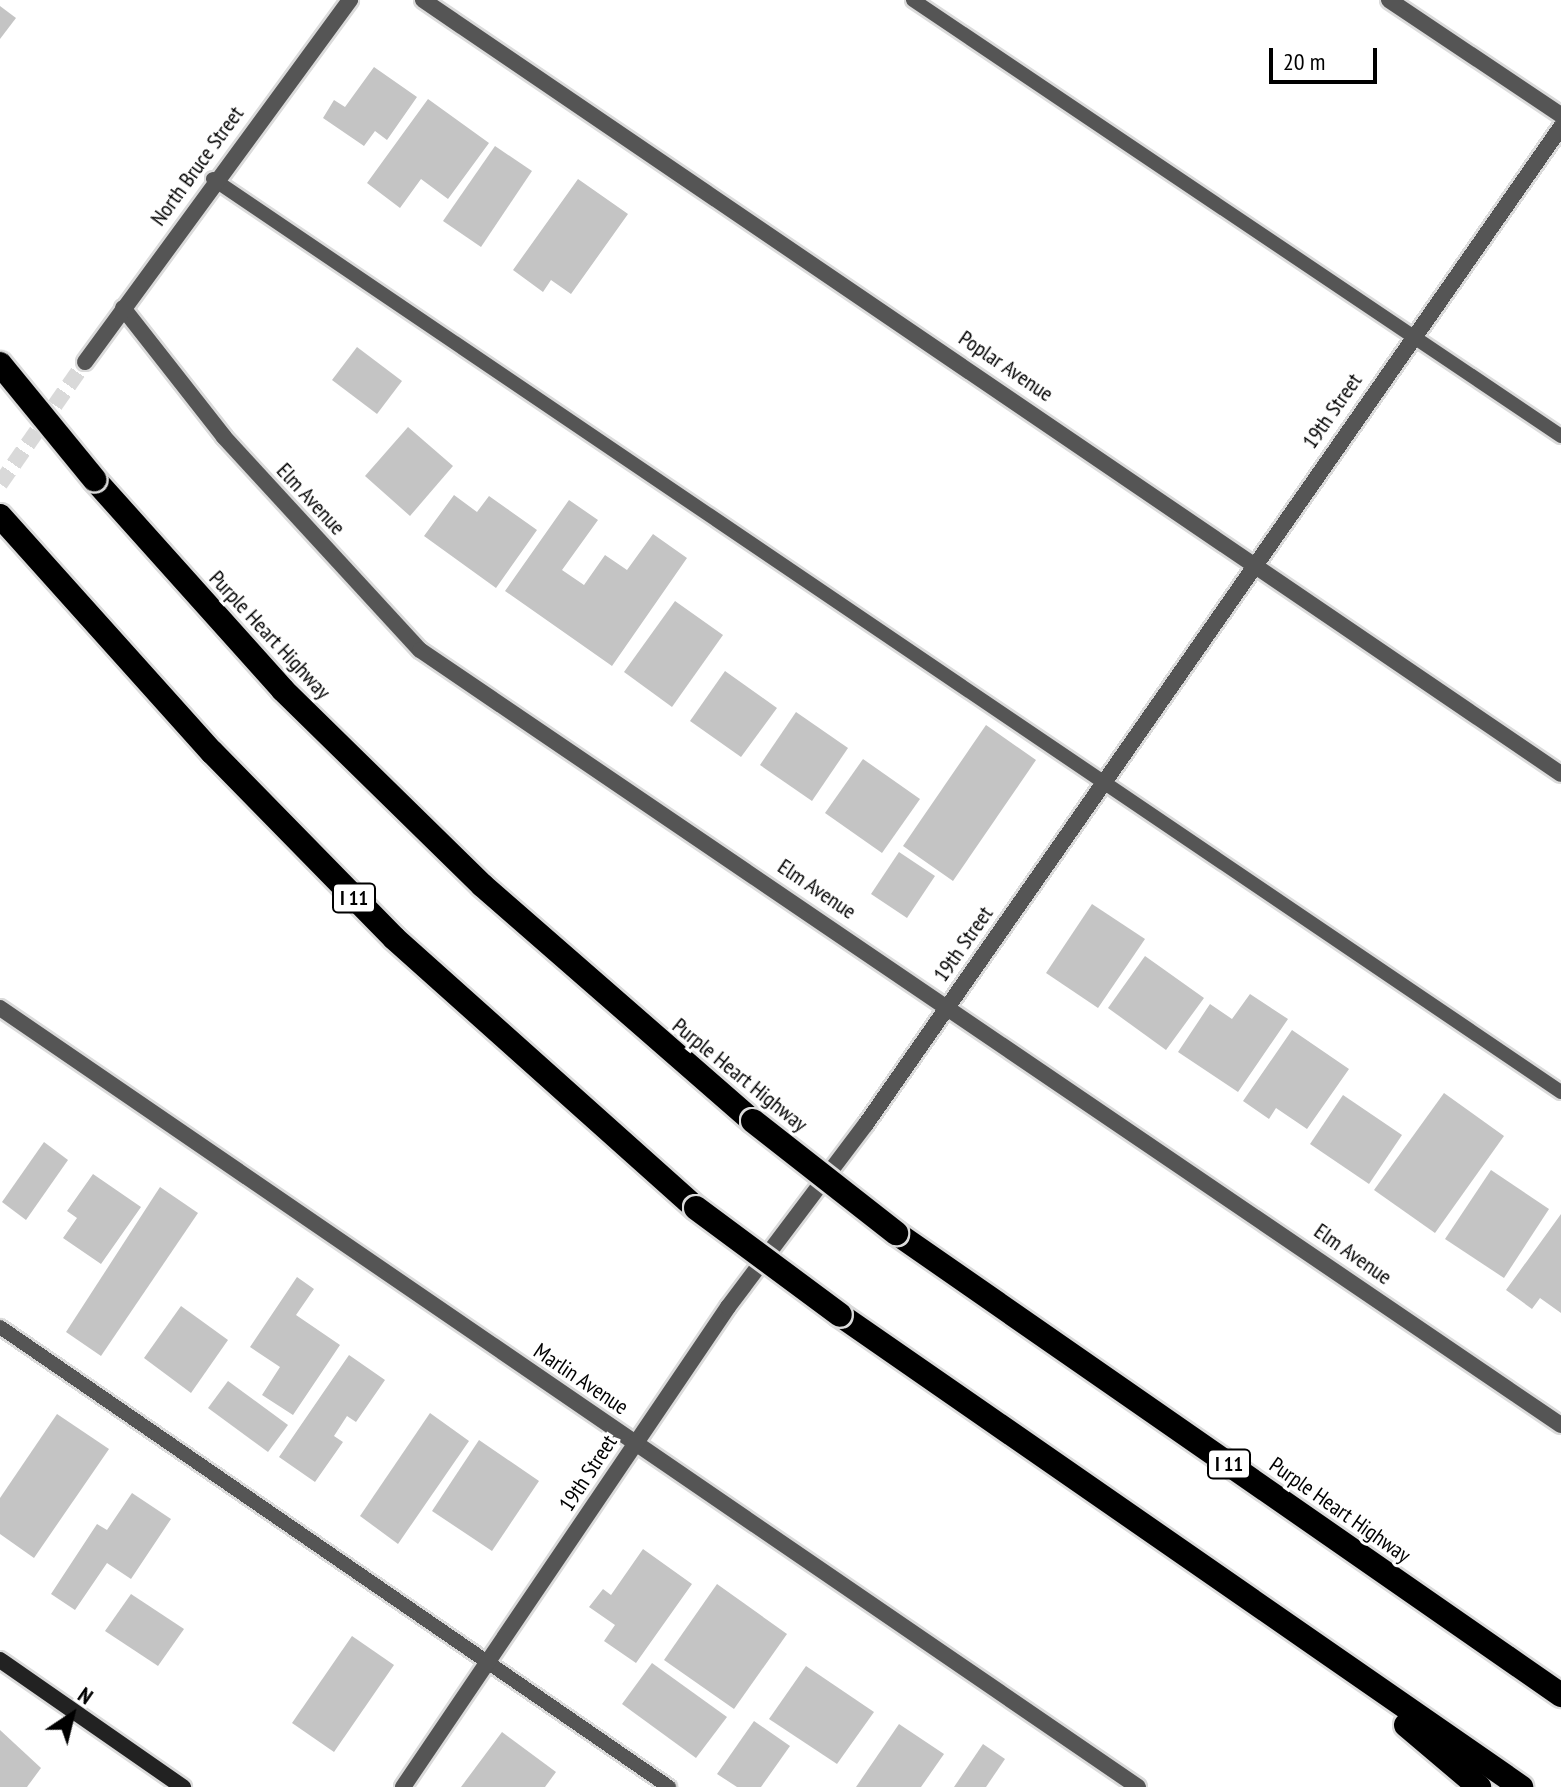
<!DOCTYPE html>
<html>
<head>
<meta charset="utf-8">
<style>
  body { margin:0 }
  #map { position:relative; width:1561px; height:1787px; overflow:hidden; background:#fff; font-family:"PT Sans Narrow",sans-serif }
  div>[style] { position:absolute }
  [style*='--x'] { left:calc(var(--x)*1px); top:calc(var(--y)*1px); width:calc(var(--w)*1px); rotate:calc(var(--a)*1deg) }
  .building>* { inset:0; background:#c4c4c4 }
  .tertiary-tunnel>* { height:16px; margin-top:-8px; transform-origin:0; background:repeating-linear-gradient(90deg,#d9d9d9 0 16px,transparent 0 24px) }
  .roads { filter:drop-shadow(2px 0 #dbdbdb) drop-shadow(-2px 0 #dbdbdb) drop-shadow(0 2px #dbdbdb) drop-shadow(0 -2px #dbdbdb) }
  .service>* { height:14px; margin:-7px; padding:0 7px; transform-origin:7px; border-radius:7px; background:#555 }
  .minor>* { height:16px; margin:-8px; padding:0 8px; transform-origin:8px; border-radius:8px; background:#555 }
  .tertiary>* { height:16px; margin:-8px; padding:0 8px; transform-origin:8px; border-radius:8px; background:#555 }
  .secondary>* { height:16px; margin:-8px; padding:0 8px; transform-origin:8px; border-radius:8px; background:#222 }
  .motorway>* { height:24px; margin:-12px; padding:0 12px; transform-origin:12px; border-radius:12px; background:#000 }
  .bridges { filter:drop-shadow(2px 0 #dbdbdb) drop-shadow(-2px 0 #dbdbdb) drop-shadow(0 2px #dbdbdb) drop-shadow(0 -2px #dbdbdb) }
  .motorway-bridge>* { height:24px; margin:-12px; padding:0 12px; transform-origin:12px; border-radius:12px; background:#000 }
  span { translate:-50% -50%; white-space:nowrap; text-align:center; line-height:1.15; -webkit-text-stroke:6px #fff; paint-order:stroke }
  .shield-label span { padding:2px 6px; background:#fff; border:2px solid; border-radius:6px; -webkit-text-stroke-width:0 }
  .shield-label { font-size:20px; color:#000; font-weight:700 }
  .street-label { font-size:22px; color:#000 }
  .north { position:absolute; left:32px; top:1675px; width:80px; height:80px; -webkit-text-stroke:6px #fff; paint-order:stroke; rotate:35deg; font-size:22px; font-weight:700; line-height:32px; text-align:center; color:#000 }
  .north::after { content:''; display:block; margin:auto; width:28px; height:36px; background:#000; clip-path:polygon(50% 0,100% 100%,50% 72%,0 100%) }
  .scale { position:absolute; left:1269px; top:48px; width:108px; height:36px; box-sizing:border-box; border:4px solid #000; border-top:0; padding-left:10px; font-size:24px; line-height:28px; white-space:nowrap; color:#000; -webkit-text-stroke:6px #fff; paint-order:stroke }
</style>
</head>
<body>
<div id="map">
  <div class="building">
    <i style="clip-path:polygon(0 6px,16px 18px,0 39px)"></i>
    <i style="clip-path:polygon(374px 67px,417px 97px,387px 140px,375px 131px,364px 146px,323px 118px,334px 100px,345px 107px)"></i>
    <i style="clip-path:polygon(428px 99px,489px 143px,448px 199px,421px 179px,400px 208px,367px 183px)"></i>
    <i style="clip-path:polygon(495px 146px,532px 171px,481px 247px,443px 221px)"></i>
    <i style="clip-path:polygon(578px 179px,628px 214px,571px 294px,551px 280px,543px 292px,513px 270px)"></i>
    <i style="clip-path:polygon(357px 347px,402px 381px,377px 414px,332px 380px)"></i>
    <i style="clip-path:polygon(408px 427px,453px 466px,410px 516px,365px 476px)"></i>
    <i style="clip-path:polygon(454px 495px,477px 512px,489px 496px,537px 530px,496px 588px,424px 536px)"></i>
    <i style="clip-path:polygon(569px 500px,598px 520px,562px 570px,584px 585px,605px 555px,627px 570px,653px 534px,687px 558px,612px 666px,505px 591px)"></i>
    <i style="clip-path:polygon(675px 601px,723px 635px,672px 707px,624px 672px)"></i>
    <i style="clip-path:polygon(725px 671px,777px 708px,741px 757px,690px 721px)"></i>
    <i style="clip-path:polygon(796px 712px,848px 748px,812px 801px,760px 765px)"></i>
    <i style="clip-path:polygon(986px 725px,1036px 760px,953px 881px,903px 846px)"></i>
    <i style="clip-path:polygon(863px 759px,920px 799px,882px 853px,825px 813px)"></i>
    <i style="clip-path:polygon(899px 852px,935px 876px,907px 918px,871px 894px)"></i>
    <i style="clip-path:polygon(1092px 904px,1145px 939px,1098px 1008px,1046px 973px)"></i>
    <i style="clip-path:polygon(1145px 956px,1204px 998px,1166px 1050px,1108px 1008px)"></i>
    <i style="clip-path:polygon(1250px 994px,1288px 1019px,1238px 1092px,1178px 1052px,1210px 1004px,1232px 1019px)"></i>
    <i style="clip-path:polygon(1292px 1030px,1349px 1069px,1307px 1129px,1276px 1108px,1269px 1119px,1243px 1101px)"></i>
    <i style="clip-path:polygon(1444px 1093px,1504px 1136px,1435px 1233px,1374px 1190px)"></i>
    <i style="clip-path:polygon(1343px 1095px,1402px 1135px,1369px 1184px,1310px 1144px)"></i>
    <i style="clip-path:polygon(44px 1142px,68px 1160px,26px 1220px,2px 1202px)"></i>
    <i style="clip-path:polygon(1491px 1170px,1549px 1209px,1504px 1278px,1445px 1239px)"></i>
    <i style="clip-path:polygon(93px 1174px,141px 1207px,101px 1264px,63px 1238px,77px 1218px,67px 1211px)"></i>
    <i style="clip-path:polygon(160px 1187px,198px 1213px,101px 1356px,66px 1332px)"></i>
    <i style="clip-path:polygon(1561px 1214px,1561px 1313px,1540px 1298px,1532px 1309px,1506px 1290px)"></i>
    <i style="clip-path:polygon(297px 1277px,314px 1289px,296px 1315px,340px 1345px,293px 1415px,262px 1395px,280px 1367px,250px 1347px)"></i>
    <i style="clip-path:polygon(181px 1306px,228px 1340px,191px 1393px,144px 1358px)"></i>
    <i style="clip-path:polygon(349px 1355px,385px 1380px,356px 1422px,347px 1416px,334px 1436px,343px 1442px,315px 1482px,279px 1457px)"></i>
    <i style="clip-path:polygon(228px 1381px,288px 1425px,268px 1452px,208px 1408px)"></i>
    <i style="clip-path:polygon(430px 1413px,469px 1441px,398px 1544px,360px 1516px)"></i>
    <i style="clip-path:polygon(57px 1414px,109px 1449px,34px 1558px,0 1534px,0 1498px)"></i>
    <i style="clip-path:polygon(479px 1440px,539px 1481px,492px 1551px,432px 1511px)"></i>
    <i style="clip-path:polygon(132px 1493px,171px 1519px,131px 1579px,107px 1563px,75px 1610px,51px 1594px,97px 1524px,107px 1530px)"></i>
    <i style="clip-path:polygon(643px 1549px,692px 1584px,636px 1663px,604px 1641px,615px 1625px,589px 1607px,603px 1589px,611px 1595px)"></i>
    <i style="clip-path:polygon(717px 1584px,787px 1634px,734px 1709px,664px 1660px)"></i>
    <i style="clip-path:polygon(131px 1594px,184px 1629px,158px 1666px,105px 1631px)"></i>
    <i style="clip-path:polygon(352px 1636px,394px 1665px,334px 1752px,292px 1723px)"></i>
    <i style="clip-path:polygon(652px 1663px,727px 1717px,696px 1758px,622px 1704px)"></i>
    <i style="clip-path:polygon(806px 1666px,874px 1712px,837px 1764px,769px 1719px)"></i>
    <i style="clip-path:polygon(754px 1721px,790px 1746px,761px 1787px,737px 1787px,717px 1774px)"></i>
    <i style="clip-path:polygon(899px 1724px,944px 1754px,921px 1787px,856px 1787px)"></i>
    <i style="clip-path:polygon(0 1730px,41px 1768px,27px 1787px,0 1787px)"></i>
    <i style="clip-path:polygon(502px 1732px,556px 1772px,545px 1787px,461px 1787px)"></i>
    <i style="clip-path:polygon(983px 1744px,1005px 1759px,986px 1787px,954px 1787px)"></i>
  </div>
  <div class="tertiary-tunnel">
    <i style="--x:0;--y:484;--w:149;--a:-55.1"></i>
  </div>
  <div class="roads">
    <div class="service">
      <i style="--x:913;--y:0;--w:781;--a:33.93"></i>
      <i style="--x:213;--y:179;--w:1628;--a:34.11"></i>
      <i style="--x:0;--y:1327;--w:812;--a:34.51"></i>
    </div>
    <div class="minor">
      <i style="--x:423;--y:0;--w:1376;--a:34.22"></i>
      <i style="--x:1389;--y:0;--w:207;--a:33.8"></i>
      <i style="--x:123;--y:308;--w:164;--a:51.9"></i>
      <i style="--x:224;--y:437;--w:289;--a:47.4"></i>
      <i style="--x:420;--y:650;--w:1379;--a:34.19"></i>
      <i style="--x:0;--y:1008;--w:1379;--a:34.39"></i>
      <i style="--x:403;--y:1787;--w:580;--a:-55.9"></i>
      <i style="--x:728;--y:1307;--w:229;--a:-53"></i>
      <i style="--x:866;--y:1124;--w:1215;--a:-55.12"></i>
    </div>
    <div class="tertiary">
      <i style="--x:85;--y:362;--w:449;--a:-53.8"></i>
    </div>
    <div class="secondary">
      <i style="--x:0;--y:1660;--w:223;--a:34.8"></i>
    </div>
    <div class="motorway">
      <i style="--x:94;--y:479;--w:283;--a:48.1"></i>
      <i style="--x:283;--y:690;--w:279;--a:44.4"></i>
      <i style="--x:482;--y:885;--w:359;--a:41.1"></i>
      <i style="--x:0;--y:516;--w:317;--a:48.1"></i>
      <i style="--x:212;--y:752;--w:260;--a:45.6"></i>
      <i style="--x:394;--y:938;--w:405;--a:41.8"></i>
      <i style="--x:896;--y:1233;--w:810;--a:34.79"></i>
      <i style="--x:840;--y:1315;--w:829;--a:34.73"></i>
      <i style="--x:1406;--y:1725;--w:96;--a:40.3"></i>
    </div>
  </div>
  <div class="bridges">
    <div class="motorway-bridge">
      <i style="--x:0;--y:364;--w:149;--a:50.7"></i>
      <i style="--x:753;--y:1121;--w:182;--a:38.1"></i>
      <i style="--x:696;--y:1208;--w:179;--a:36.6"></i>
    </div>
  </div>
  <div class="shield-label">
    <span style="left:354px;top:898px">I 11</span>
    <span style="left:1229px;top:1464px">I 11</span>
  </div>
  <div class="street-label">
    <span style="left:197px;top:166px;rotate:-54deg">North Bruce Street</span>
    <span style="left:1006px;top:366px;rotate:34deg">Poplar Avenue</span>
    <span style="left:1332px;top:411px;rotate:-55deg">19th Street</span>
    <span style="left:311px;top:499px;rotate:47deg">Elm Avenue</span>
    <span style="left:270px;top:635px;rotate:47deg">Purple Heart Highway</span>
    <span style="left:817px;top:889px;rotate:34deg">Elm Avenue</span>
    <span style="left:963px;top:944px;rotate:-55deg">19th Street</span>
    <span style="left:740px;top:1075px;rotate:39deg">Purple Heart Highway</span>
    <span style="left:1353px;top:1254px;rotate:35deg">Elm Avenue</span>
    <span style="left:581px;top:1379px;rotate:34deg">Marlin Avenue</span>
    <span style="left:588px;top:1473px;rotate:-57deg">19th Street</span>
    <span style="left:1340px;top:1510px;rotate:35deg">Purple Heart Highway</span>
  </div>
  <div class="north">N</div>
  <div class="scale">20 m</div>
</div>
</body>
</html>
